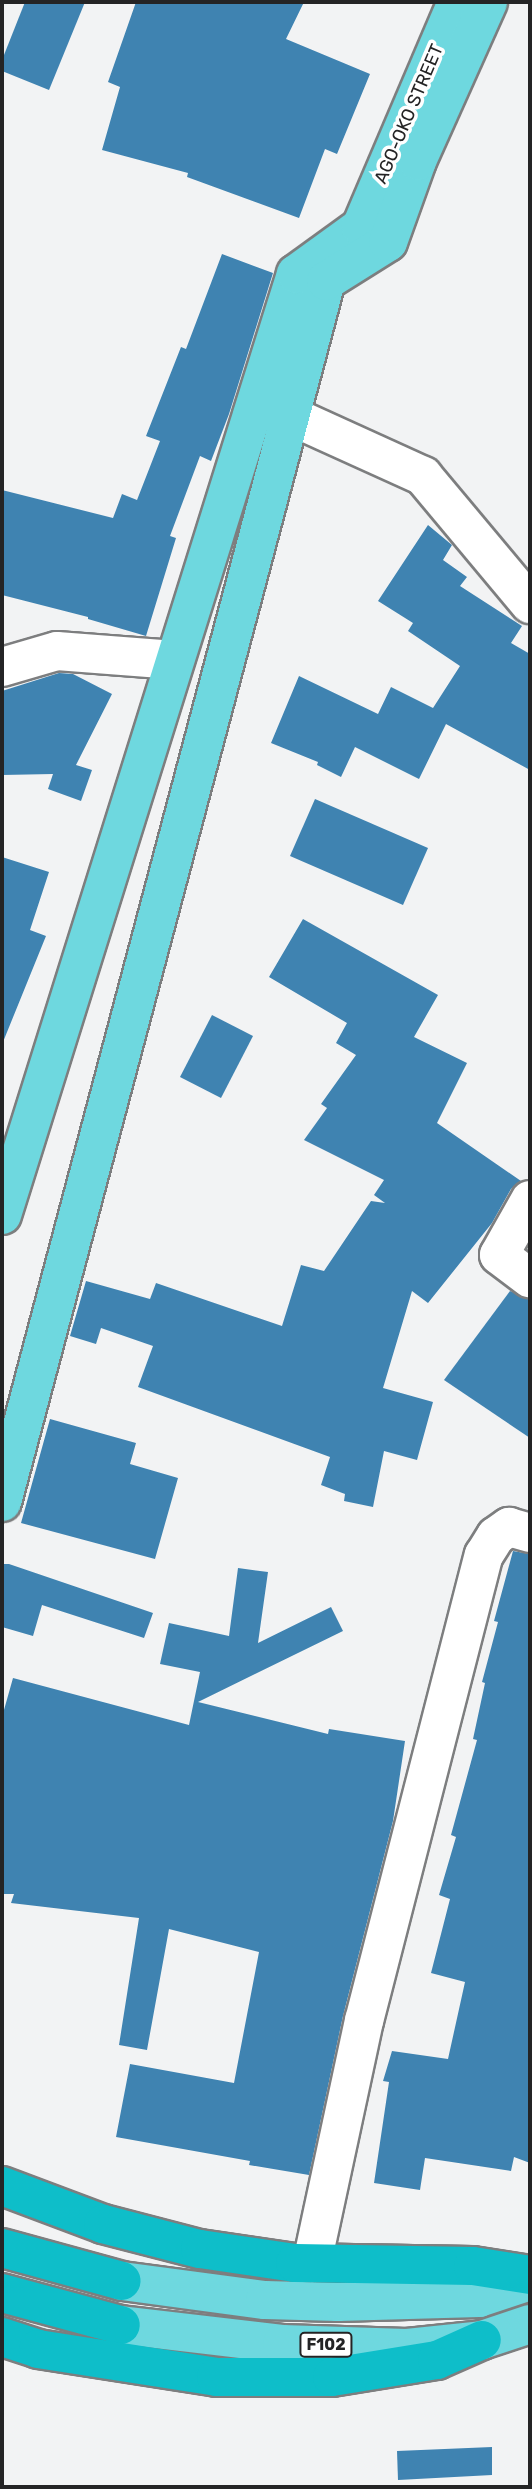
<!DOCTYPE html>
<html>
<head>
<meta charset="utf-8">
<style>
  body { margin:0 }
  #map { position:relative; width:532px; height:2489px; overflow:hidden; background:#f2f3f4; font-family:Rubik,sans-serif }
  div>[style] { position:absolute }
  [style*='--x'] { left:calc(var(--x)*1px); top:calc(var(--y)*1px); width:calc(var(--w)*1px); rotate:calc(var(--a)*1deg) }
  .building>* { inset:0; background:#3f83b1 }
  .roads { filter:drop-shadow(2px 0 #7d7e7f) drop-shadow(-2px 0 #7d7e7f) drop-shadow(0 2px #7d7e7f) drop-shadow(0 -2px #7d7e7f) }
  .minor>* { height:38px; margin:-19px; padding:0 19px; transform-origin:19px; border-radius:19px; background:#fff }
  .major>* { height:38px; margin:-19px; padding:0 19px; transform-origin:19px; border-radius:19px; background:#6ed8df }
  .highway>* { height:38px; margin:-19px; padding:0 19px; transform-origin:19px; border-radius:19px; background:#0ebec9 }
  span { translate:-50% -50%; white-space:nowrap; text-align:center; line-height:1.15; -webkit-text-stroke:7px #fff; paint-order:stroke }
  .shield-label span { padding:2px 5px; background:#fff; border:2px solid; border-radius:5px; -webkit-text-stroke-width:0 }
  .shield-label { font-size:16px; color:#242425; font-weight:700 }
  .street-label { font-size:18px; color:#242425 }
  .frame { position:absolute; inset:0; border:4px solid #242425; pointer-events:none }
</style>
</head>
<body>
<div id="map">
  <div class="building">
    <i style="clip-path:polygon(25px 2px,85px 2px,49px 90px,2px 71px,2px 60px)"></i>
    <i style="clip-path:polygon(136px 2px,304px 2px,286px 39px,370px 74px,337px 154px,325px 149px,299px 218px,187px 177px,188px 173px,102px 150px,120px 87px,108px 82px)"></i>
    <i style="clip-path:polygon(222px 254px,273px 273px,229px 414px,211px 461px,200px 456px,170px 536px,176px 538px,146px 636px,88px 619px,88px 617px,2px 595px,2px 490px,113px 518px,122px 494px,137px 500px,160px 441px,146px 436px,181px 347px,186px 349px)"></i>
    <i style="clip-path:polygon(428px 525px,452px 545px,443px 560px,467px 577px,460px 586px,522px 626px,511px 643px,530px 654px,530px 770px,446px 724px,419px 779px,355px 747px,341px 777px,317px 765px,318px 762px,271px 743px,299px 676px,378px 714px,391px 687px,433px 708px,460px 666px,408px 631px,413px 623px,378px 601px)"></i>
    <i style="clip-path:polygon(59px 673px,73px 674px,112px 694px,76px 765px,92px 770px,81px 801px,48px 789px,53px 774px,2px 775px,2px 691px)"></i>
    <i style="clip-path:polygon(315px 799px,428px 848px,403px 905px,290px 856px)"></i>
    <i style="clip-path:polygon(2px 857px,49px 872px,30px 930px,46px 936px,3px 1042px)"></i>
    <i style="clip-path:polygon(303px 919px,438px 995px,414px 1037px,467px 1063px,437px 1123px,521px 1181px,511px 1189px,492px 1223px,428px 1303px,412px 1291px,383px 1388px,433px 1402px,417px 1460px,384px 1451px,373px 1507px,344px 1501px,345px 1494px,321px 1485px,330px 1457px,138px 1387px,153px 1346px,101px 1328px,96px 1344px,70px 1336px,86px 1281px,150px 1299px,156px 1283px,282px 1326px,301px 1265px,324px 1271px,371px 1201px,385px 1203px,374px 1195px,384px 1180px,304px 1140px,327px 1108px,321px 1104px,356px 1055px,336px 1043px,347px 1023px,269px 977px)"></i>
    <i style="clip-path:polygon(212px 1015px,253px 1036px,221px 1098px,180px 1077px)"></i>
    <i style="clip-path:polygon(510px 1291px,530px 1299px,530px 1438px,444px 1380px)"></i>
    <i style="clip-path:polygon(50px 1419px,136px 1443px,130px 1464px,178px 1478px,155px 1559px,21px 1523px)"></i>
    <i style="clip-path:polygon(513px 1551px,530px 1554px,530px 2163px,514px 2157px,511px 2171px,425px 2158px,420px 2190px,374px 2183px,389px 2082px,383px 2081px,392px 2051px,448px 2059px,465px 1982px,431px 1973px,450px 1899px,439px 1895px,456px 1837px,451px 1835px,477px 1740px,473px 1739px,485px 1683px,482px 1682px,498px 1622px,494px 1621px)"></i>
    <i style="clip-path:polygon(2px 1564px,9px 1564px,153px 1613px,144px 1638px,42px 1605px,33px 1636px,2px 1627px)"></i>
    <i style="clip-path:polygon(238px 1568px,268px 1572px,258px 1643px,331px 1607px,343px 1631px,198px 1702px,328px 1734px,329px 1729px,405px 1741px,393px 1821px,343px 2016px,309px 2175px,249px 2165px,250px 2161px,116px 2137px,130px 2064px,234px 2083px,259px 1952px,169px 1929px,147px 2050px,119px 2045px,139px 1918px,11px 1903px,14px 1894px,2px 1894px,2px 1717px,13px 1678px,189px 1725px,200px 1672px,160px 1664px,169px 1623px,229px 1636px)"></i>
    <i style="clip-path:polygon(492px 2447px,492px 2475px,398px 2480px,397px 2451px)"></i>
  </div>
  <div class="roads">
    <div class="minor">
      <i style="--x:291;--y:416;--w:145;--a:24.4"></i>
      <i style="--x:423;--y:476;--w:167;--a:50.1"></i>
      <i style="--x:2;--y:667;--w:57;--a:-16.2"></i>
      <i style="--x:57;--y:651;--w:118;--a:4.4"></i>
      <i style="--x:530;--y:1200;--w:63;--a:119.4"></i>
      <i style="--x:499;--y:1255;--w:39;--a:37"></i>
      <i style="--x:312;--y:2263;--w:248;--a:-77.9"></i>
      <i style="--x:364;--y:2021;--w:481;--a:-75.6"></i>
      <i style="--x:484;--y:1555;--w:22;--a:-58"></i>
      <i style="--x:496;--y:1536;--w:16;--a:-35"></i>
      <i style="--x:509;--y:1527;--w:22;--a:16"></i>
    </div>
    <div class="major">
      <i style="--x:2;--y:1215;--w:986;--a:-72.65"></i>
      <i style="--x:296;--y:274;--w:80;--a:-35.9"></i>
      <i style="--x:361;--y:227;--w:245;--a:-66.9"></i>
      <i style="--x:2;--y:1502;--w:1263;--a:-75.14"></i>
      <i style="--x:326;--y:281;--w:73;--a:-32.2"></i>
      <i style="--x:388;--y:242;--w:86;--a:-70.3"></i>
      <i style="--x:417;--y:161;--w:174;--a:-65.9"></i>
      <i style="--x:122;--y:2281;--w:144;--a:7.6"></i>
      <i style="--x:265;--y:2300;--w:73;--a:1.6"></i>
      <i style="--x:338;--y:2302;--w:141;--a:-1.6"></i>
      <i style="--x:479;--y:2298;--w:54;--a:-18.4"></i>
      <i style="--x:121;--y:2325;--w:162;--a:6.7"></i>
      <i style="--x:282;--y:2344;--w:125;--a:1.8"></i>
      <i style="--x:407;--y:2348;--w:75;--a:-6.1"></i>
      <i style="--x:482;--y:2340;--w:51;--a:-18.4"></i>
    </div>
    <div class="highway">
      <i style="--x:2;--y:2186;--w:108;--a:20.6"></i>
      <i style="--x:103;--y:2224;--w:100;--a:14.5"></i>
      <i style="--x:200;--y:2249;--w:96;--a:8.4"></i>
      <i style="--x:295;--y:2263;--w:178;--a:1"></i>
      <i style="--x:473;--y:2266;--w:58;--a:9"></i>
      <i style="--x:2;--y:2248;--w:124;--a:15.4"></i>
      <i style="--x:2;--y:2293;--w:123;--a:15.1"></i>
      <i style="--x:2;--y:2337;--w:38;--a:18"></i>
      <i style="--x:38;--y:2349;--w:180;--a:8.9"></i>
      <i style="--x:216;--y:2377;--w:116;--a:0"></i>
      <i style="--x:332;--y:2377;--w:106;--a:-9.2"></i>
      <i style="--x:437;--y:2360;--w:49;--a:-24"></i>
    </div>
  </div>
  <div class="shield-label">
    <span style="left:326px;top:2345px">F102</span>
  </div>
  <div class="street-label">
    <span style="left:409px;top:114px;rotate:-67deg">AGO-OKO STREET</span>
  </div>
  <div class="frame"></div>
</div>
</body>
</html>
